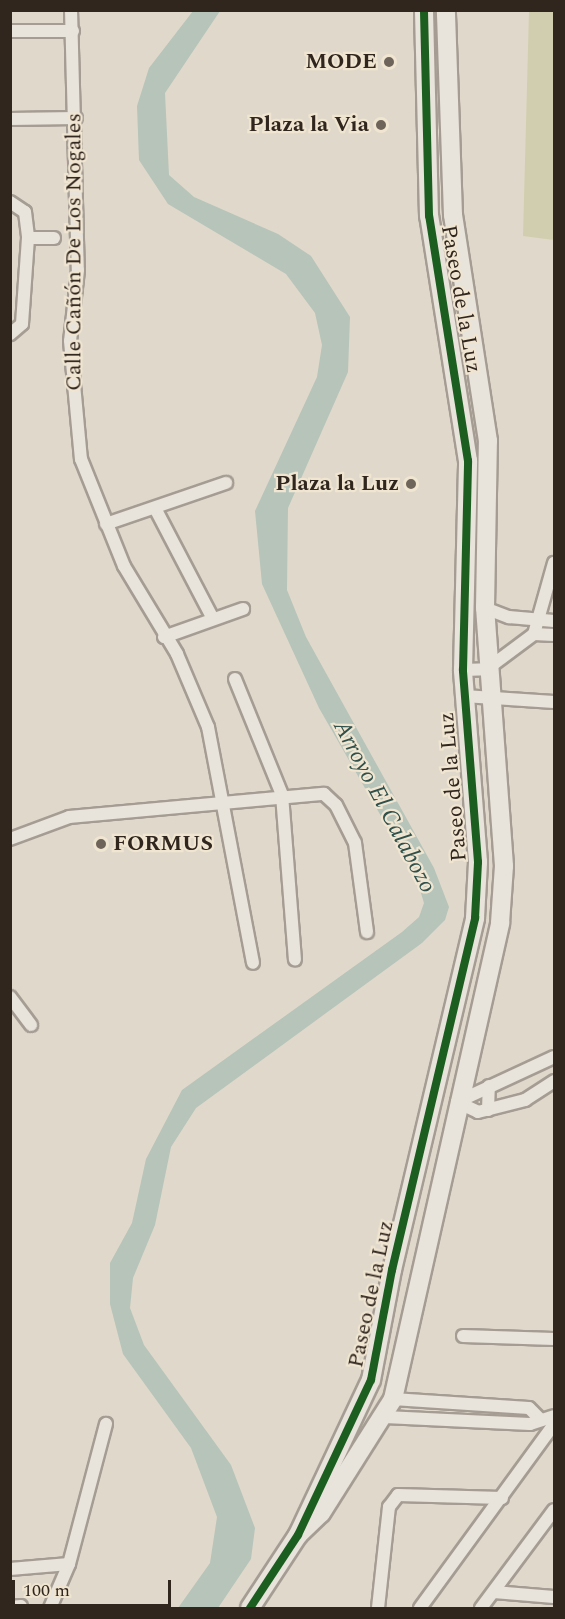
<!DOCTYPE html>
<html>
<head>
<meta charset="utf-8">
<style>
  body { margin:0 }
  #map { position:relative; width:565px; height:1619px; overflow:hidden; background:#e0d8ca; font-family:Spectral,serif }
  div>[style] { position:absolute }
  [style*='--x'] { left:calc(var(--x)*1px); top:calc(var(--y)*1px); width:calc(var(--w)*1px); rotate:calc(var(--a)*1deg) }
  .green>* { inset:0; background:#d0ceae }
  .water>* { inset:0; background:#b6c4ba }
  .roads { filter:drop-shadow(2px 0 #a59d94) drop-shadow(-2px 0 #a59d94) drop-shadow(0 2px #a59d94) drop-shadow(0 -2px #a59d94) }
  .street>* { height:12px; margin:-6px; padding:0 6px; transform-origin:6px; border-radius:6px; background:#e8e3db }
  .secondary>* { height:18px; margin:-9px; padding:0 9px; transform-origin:9px; border-radius:9px; background:#e8e3db }
  .cycleway>* { height:8px; margin:-4px; padding:0 4px; transform-origin:4px; border-radius:4px; background:#1b5e20 }
  .dots>* { width:16px; height:16px; translate:-50% -50%; box-sizing:border-box; border:3px solid #f0e5d1; border-radius:50% }
  span { translate:-50% -50%; white-space:nowrap; text-align:center; line-height:1.15; -webkit-text-stroke:4.5px #f0e5d1; paint-order:stroke }
  .poi-label { font-size:22px; color:#31261e; font-weight:700 }
  .right { translate:-100% -50%; text-align:right }
  .left { translate:0 -50%; text-align:left }
  .street-label { font-size:22px; color:#31261e }
  .water-label { font-size:24px; color:#2f504b; font-style:italic }
  .frame { position:absolute; inset:0; border:12px solid #31261e; pointer-events:none }
  .scale { position:absolute; left:12px; top:1580px; width:159px; height:27px; box-sizing:border-box; border:3px solid #31261e; border-top:0; padding-left:8px; font-size:18px; line-height:21px; white-space:nowrap; color:#31261e; -webkit-text-stroke:4px #f0e5d1; paint-order:stroke }
</style>
</head>
<body>
<div id="map">
  <div class="green">
    <i style="clip-path:polygon(529px 11px,554px 11px,554px 240px,523px 236px)"></i>
  </div>
  <div class="water">
    <i style="clip-path:polygon(220px 11px,165px 93px,169px 175px,194px 197px,278px 234px,311px 256px,350px 317px,348px 372px,288px 508px,287px 590px,306px 637px,434px 868px,449px 907px,445px 920px,422px 943px,196px 1108px,171px 1147px,155px 1225px,133px 1278px,130px 1308px,144px 1345px,231px 1465px,255px 1528px,251px 1559px,218px 1608px,178px 1608px,210px 1563px,217px 1517px,191px 1448px,123px 1354px,110px 1304px,110px 1263px,132px 1223px,146px 1159px,182px 1090px,402px 932px,419px 917px,424px 903px,416px 877px,319px 708px,262px 584px,255px 511px,317px 377px,322px 345px,315px 313px,286px 274px,168px 204px,139px 160px,137px 106px,149px 68px,193px 11px)"></i>
  </div>
  <div class="roads">
    <div class="street">
      <i style="--x:71;--y:10;--w:260;--a:88.5"></i>
      <i style="--x:78;--y:270;--w:71;--a:96.4"></i>
      <i style="--x:70;--y:341;--w:119;--a:84.7"></i>
      <i style="--x:81;--y:459;--w:115;--a:68.1"></i>
      <i style="--x:124;--y:566;--w:103;--a:58.9"></i>
      <i style="--x:177;--y:654;--w:79;--a:67"></i>
      <i style="--x:208;--y:727;--w:240;--a:79.2"></i>
      <i style="--x:10;--y:31;--w:63;--a:0"></i>
      <i style="--x:10;--y:119;--w:66;--a:-0.9"></i>
      <i style="--x:10;--y:202;--w:18;--a:34"></i>
      <i style="--x:25;--y:212;--w:26;--a:83"></i>
      <i style="--x:28;--y:238;--w:86;--a:94"></i>
      <i style="--x:22;--y:324;--w:16;--a:140"></i>
      <i style="--x:28;--y:238;--w:26;--a:0"></i>
      <i style="--x:155;--y:508;--w:125;--a:62.4"></i>
      <i style="--x:106;--y:524;--w:127;--a:-18.9"></i>
      <i style="--x:485;--y:608;--w:26;--a:21"></i>
      <i style="--x:509;--y:617;--w:45;--a:5.1"></i>
      <i style="--x:534;--y:634;--w:74;--a:-74.3"></i>
      <i style="--x:164;--y:637;--w:84;--a:-19.5"></i>
      <i style="--x:463;--y:670;--w:24;--a:-2"></i>
      <i style="--x:487;--y:669;--w:59;--a:-36.7"></i>
      <i style="--x:534;--y:634;--w:20;--a:3"></i>
      <i style="--x:235;--y:679;--w:125;--a:67.9"></i>
      <i style="--x:282;--y:795;--w:165;--a:85.5"></i>
      <i style="--x:464;--y:696;--w:90;--a:3.8"></i>
      <i style="--x:10;--y:839;--w:63;--a:-20.4"></i>
      <i style="--x:69;--y:817;--w:256;--a:-5.2"></i>
      <i style="--x:324;--y:794;--w:16;--a:43"></i>
      <i style="--x:336;--y:805;--w:42;--a:63.4"></i>
      <i style="--x:355;--y:843;--w:90;--a:82.3"></i>
      <i style="--x:10;--y:997;--w:35;--a:53"></i>
      <i style="--x:554;--y:1057;--w:107;--a:155.1"></i>
      <i style="--x:457;--y:1102;--w:23;--a:25"></i>
      <i style="--x:478;--y:1112;--w:49;--a:-14.3"></i>
      <i style="--x:525;--y:1100;--w:35;--a:-33"></i>
      <i style="--x:488;--y:1110;--w:24;--a:-88"></i>
      <i style="--x:463;--y:1336;--w:91;--a:1.9"></i>
      <i style="--x:393;--y:1399;--w:136;--a:3.8"></i>
      <i style="--x:529;--y:1408;--w:14;--a:45"></i>
      <i style="--x:385;--y:1417;--w:145;--a:2.8"></i>
      <i style="--x:530;--y:1424;--w:25;--a:-18"></i>
      <i style="--x:10;--y:1569;--w:59;--a:-4.8"></i>
      <i style="--x:494;--y:1592;--w:60;--a:4.8"></i>
      <i style="--x:10;--y:1607;--w:11;--a:-5"></i>
      <i style="--x:50;--y:1608;--w:48;--a:-66.6"></i>
      <i style="--x:69;--y:1564;--w:145;--a:-75.2"></i>
      <i style="--x:378;--y:1608;--w:102;--a:-83.8"></i>
      <i style="--x:389;--y:1507;--w:15;--a:-53"></i>
      <i style="--x:398;--y:1495;--w:104;--a:1.7"></i>
      <i style="--x:420;--y:1608;--w:228;--a:-53.9"></i>
      <i style="--x:481;--y:1608;--w:122;--a:-53.3"></i>
    </div>
    <div class="secondary">
      <i style="--x:299;--y:1534;--w:30;--a:-44"></i>
      <i style="--x:321;--y:1513;--w:135;--a:-57.7"></i>
      <i style="--x:393;--y:1399;--w:488;--a:-77.3"></i>
      <i style="--x:500;--y:923;--w:57;--a:-86"></i>
      <i style="--x:504;--y:866;--w:259;--a:-94.2"></i>
      <i style="--x:485;--y:608;--w:167;--a:-89"></i>
      <i style="--x:488;--y:441;--w:229;--a:-98.8"></i>
      <i style="--x:453;--y:215;--w:205;--a:-92"></i>
      <i style="--x:250;--y:1608;--w:87;--a:-56.7"></i>
      <i style="--x:298;--y:1535;--w:171;--a:-64.8"></i>
      <i style="--x:371;--y:1380;--w:112;--a:-79.2"></i>
      <i style="--x:392;--y:1270;--w:362;--a:-76.7"></i>
      <i style="--x:475;--y:918;--w:56;--a:-86.9"></i>
      <i style="--x:478;--y:862;--w:193;--a:-94.5"></i>
      <i style="--x:463;--y:670;--w:209;--a:-88.6"></i>
      <i style="--x:468;--y:461;--w:248;--a:-99"></i>
      <i style="--x:429;--y:216;--w:206;--a:-91.4"></i>
    </div>
  </div>
  <div class="cycleway">
    <i style="--x:250;--y:1608;--w:87;--a:-56.7"></i>
    <i style="--x:298;--y:1535;--w:171;--a:-64.8"></i>
    <i style="--x:371;--y:1380;--w:112;--a:-79.2"></i>
    <i style="--x:392;--y:1270;--w:362;--a:-76.7"></i>
    <i style="--x:475;--y:918;--w:56;--a:-86.9"></i>
    <i style="--x:478;--y:862;--w:193;--a:-94.5"></i>
    <i style="--x:463;--y:670;--w:209;--a:-88.6"></i>
    <i style="--x:468;--y:461;--w:248;--a:-99"></i>
    <i style="--x:429;--y:216;--w:206;--a:-91.4"></i>
  </div>
  <div class="dots">
    <i style="left:389px;top:62px;background:#6e645a"></i>
    <i style="left:381px;top:125px;background:#6e645a"></i>
    <i style="left:411px;top:484px;background:#6e645a"></i>
    <i style="left:101px;top:844px;background:#6e645a"></i>
  </div>
  <div class="poi-label">
    <span class="right" style="left:377px;top:62px">MODE</span>
    <span class="right" style="left:369px;top:125px">Plaza la Via</span>
    <span class="right" style="left:399px;top:484px">Plaza la Luz</span>
    <span class="left" style="left:113px;top:844px">FORMUS</span>
  </div>
  <div class="street-label">
    <span style="left:74px;top:252px;rotate:-90deg">Calle Cañón De Los Nogales</span>
    <span style="left:461px;top:299px;rotate:80deg">Paseo de la Luz</span>
    <span style="left:453px;top:787px;rotate:-95deg">Paseo de la Luz</span>
    <span style="left:371px;top:1294px;rotate:-78deg">Paseo de la Luz</span>
  </div>
  <div class="water-label">
    <span style="left:384px;top:807px;rotate:62deg">Arroyo El Calabozo</span>
  </div>
  <div class="frame"></div>
  <div class="scale">100 m</div>
</div>
</body>
</html>
